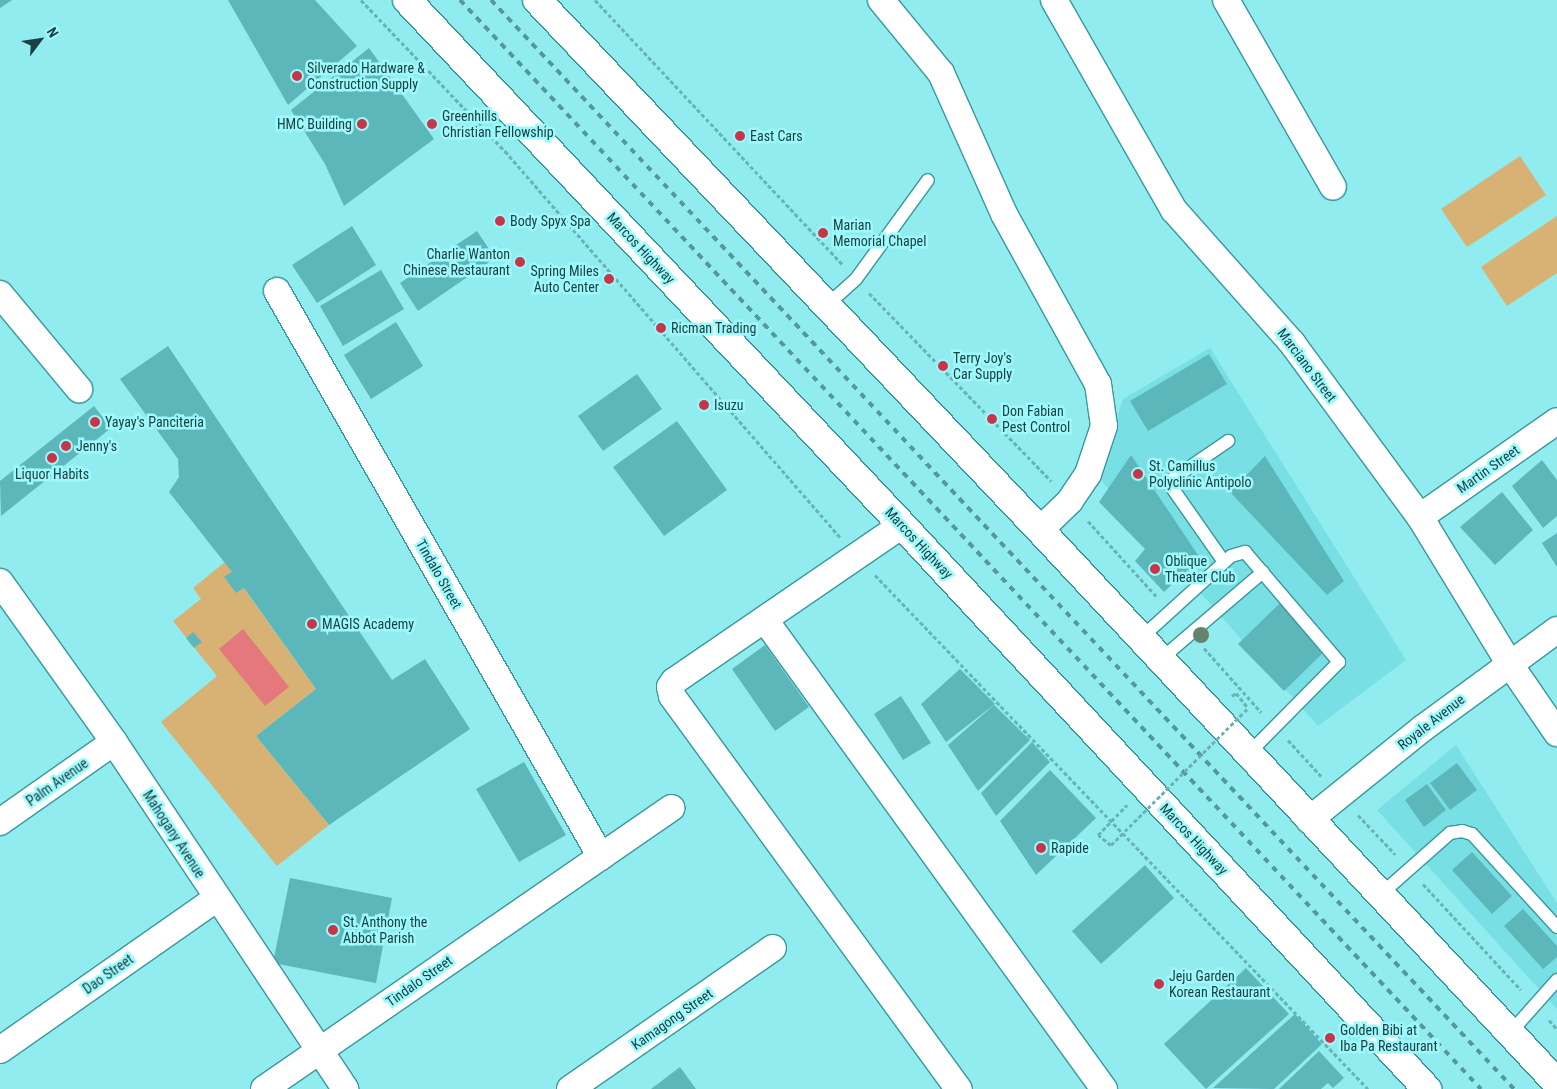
<!DOCTYPE html>
<html>
<head>
<meta charset="utf-8">
<style>
  body { margin:0 }
  #map { position:relative; width:1557px; height:1089px; overflow:hidden; background:#90ecef; font-family:"Roboto Condensed",sans-serif }
  div>[style] { position:absolute }
  [style*='--x'] { left:calc(var(--x)*1px); top:calc(var(--y)*1px); width:calc(var(--w)*1px); rotate:calc(var(--a)*1deg) }
  .built>* { inset:0; background:#78e0e4 }
  .green>* { inset:0; background:#d8b174 }
  .water>* { inset:0; background:#e4787c }
  .building>* { inset:0; background:#5cb7bb }
  .path>* { height:3px; margin-top:-1.5px; transform-origin:0; background:repeating-linear-gradient(90deg,#69b3b5 0 4px,transparent 0 6.5px) }
  .roads { filter:drop-shadow(1px 0 #39989c) drop-shadow(-1px 0 #39989c) drop-shadow(0 1px #39989c) drop-shadow(0 -1px #39989c) }
  .service>* { height:12px; margin:-6px; padding:0 6px; transform-origin:6px; border-radius:6px; background:#fff }
  .minor>* { height:26px; margin:-13px; padding:0 13px; transform-origin:13px; border-radius:13px; background:#fff }
  .primary>* { height:28px; margin:-14px; padding:0 14px; transform-origin:14px; border-radius:14px; background:#fff }
  .rail>* { height:4px; margin-top:-2px; transform-origin:0; background:repeating-linear-gradient(90deg,#56989a 0 6px,transparent 0 12px) }
  .path-bridge>* { height:3px; margin-top:-1.5px; transform-origin:0; background:repeating-linear-gradient(90deg,#69b3b5 0 4px,transparent 0 6.5px) }
  .trees>* { width:16px; height:16px; margin:-8px; border-radius:50%; background:#65826c }
  .dots>* { width:14px; height:14px; translate:-50% -50%; box-sizing:border-box; border:2px solid #9ef9fc; border-radius:50% }
  span { translate:-50% -50%; white-space:nowrap; text-align:center; line-height:1.15; -webkit-text-stroke:5px #9ef9fc; paint-order:stroke }
  .poi-label { font-size:14px; color:#1a4142 }
  .left { translate:0 -50%; text-align:left }
  .right { translate:-100% -50%; text-align:right }
  .street-label { font-size:14px; color:#1a4142 }
  .north { position:absolute; left:15px; top:15px; width:50px; height:50px; -webkit-text-stroke:4px #9ef9fc; paint-order:stroke; rotate:59deg; font-size:14px; font-weight:700; line-height:20px; text-align:center; color:#1a4142 }
  .north::after { content:''; display:block; margin:auto; width:18px; height:22px; background:#1a4142; clip-path:polygon(50% 0,100% 100%,50% 72%,0 100%) }
</style>
</head>
<body>
<div id="map">
  <div class="built">
    <i style="clip-path:polygon(1210px 348px,1406px 660px,1318px 726px,1097px 476px,1123px 399px)"></i>
    <i style="clip-path:polygon(1456px 745px,1557px 903px,1557px 1009px,1377px 810px)"></i>
  </div>
  <div class="green">
    <i style="clip-path:polygon(1520px 156px,1546px 195px,1467px 247px,1441px 209px)"></i>
    <i style="clip-path:polygon(1557px 216px,1557px 273px,1507px 306px,1481px 267px)"></i>
    <i style="clip-path:polygon(225px 562px,316px 689px,256px 736px,329px 825px,277px 866px,161px 722px,217px 676px,173px 621px,201px 599px,193px 588px)"></i>
  </div>
  <div class="water">
    <i style="clip-path:polygon(243px 629px,289px 687px,265px 706px,219px 649px)"></i>
  </div>
  <div class="building">
    <i style="clip-path:polygon(0 0,12px 0,0 8px)"></i>
    <i style="clip-path:polygon(228px 0,315px 0,357px 46px,288px 105px)"></i>
    <i style="clip-path:polygon(369px 48px,434px 139px,344px 206px,325px 164px,291px 110px)"></i>
    <i style="clip-path:polygon(352px 226px,376px 265px,317px 303px,292px 265px)"></i>
    <i style="clip-path:polygon(477px 231px,495px 258px,418px 311px,400px 283px)"></i>
    <i style="clip-path:polygon(381px 270px,404px 309px,343px 346px,320px 306px)"></i>
    <i style="clip-path:polygon(396px 322px,423px 366px,371px 399px,344px 355px)"></i>
    <i style="clip-path:polygon(168px 346px,392px 680px,425px 659px,470px 729px,329px 825px,256px 736px,316px 689px,244px 588px,236px 593px,224px 577px,232px 572px,169px 492px,179px 477px,178px 459px,120px 379px)"></i>
    <i style="clip-path:polygon(1209px 354px,1227px 384px,1148px 431px,1130px 401px)"></i>
    <i style="clip-path:polygon(637px 374px,662px 409px,603px 451px,578px 416px)"></i>
    <i style="clip-path:polygon(94px 406px,111px 428px,1px 516px,0 481px)"></i>
    <i style="clip-path:polygon(677px 421px,727px 490px,664px 536px,613px 467px)"></i>
    <i style="clip-path:polygon(1131px 455px,1200px 558px,1164px 592px,1135px 561px,1145px 549px,1099px 502px)"></i>
    <i style="clip-path:polygon(1265px 456px,1344px 581px,1327px 595px,1230px 492px)"></i>
    <i style="clip-path:polygon(1542px 460px,1557px 480px,1557px 516px,1543px 528px,1512px 486px)"></i>
    <i style="clip-path:polygon(1502px 492px,1533px 530px,1495px 565px,1460px 527px)"></i>
    <i style="clip-path:polygon(1557px 533px,1557px 567px,1542px 543px)"></i>
    <i style="clip-path:polygon(1282px 601px,1328px 648px,1284px 691px,1238px 644px)"></i>
    <i style="clip-path:polygon(193px 632px,202px 642px,194px 648px,186px 638px)"></i>
    <i style="clip-path:polygon(765px 645px,809px 707px,775px 731px,732px 669px)"></i>
    <i style="clip-path:polygon(960px 669px,995px 704px,946px 742px,921px 704px)"></i>
    <i style="clip-path:polygon(901px 696px,931px 743px,903px 760px,874px 714px)"></i>
    <i style="clip-path:polygon(994px 705px,1030px 740px,978px 791px,948px 745px)"></i>
    <i style="clip-path:polygon(1032px 742px,1050px 762px,996px 816px,981px 793px)"></i>
    <i style="clip-path:polygon(524px 762px,566px 835px,519px 862px,476px 789px)"></i>
    <i style="clip-path:polygon(1457px 763px,1477px 790px,1450px 810px,1430px 783px)"></i>
    <i style="clip-path:polygon(1050px 770px,1096px 818px,1036px 875px,1000px 821px)"></i>
    <i style="clip-path:polygon(1427px 784px,1446px 810px,1424px 827px,1405px 800px)"></i>
    <i style="clip-path:polygon(1472px 852px,1512px 896px,1492px 914px,1452px 870px)"></i>
    <i style="clip-path:polygon(1145px 865px,1174px 898px,1101px 964px,1072px 931px)"></i>
    <i style="clip-path:polygon(290px 878px,392px 898px,376px 983px,273px 963px)"></i>
    <i style="clip-path:polygon(1523px 909px,1557px 946px,1557px 957px,1543px 969px,1504px 926px)"></i>
    <i style="clip-path:polygon(1246px 968px,1289px 1014px,1206px 1089px,1164px 1044px)"></i>
    <i style="clip-path:polygon(1295px 1014px,1322px 1044px,1274px 1089px,1213px 1088px)"></i>
    <i style="clip-path:polygon(1319px 1051px,1344px 1078px,1333px 1088px,1328px 1083px,1321px 1089px,1279px 1089px)"></i>
    <i style="clip-path:polygon(680px 1067px,696px 1089px,651px 1089px)"></i>
  </div>
  <div class="path">
    <i style="--x:361;--y:0;--w:209;--a:46.4"></i>
    <i style="--x:505;--y:151;--w:511;--a:49.05"></i>
    <i style="--x:595;--y:0;--w:363;--a:46.9"></i>
    <i style="--x:869;--y:293;--w:262;--a:45.9"></i>
    <i style="--x:1088;--y:521;--w:103;--a:47.8"></i>
    <i style="--x:875;--y:575;--w:712;--a:46.19"></i>
    <i style="--x:1204;--y:648;--w:86;--a:48.3"></i>
    <i style="--x:1232;--y:696;--w:5;--a:-37"></i>
    <i style="--x:1236;--y:693;--w:19;--a:51"></i>
    <i style="--x:1288;--y:740;--w:49;--a:47.5"></i>
    <i style="--x:1358;--y:815;--w:54;--a:46.5"></i>
    <i style="--x:1111;--y:845;--w:16;--a:-142"></i>
    <i style="--x:1098;--y:835;--w:42;--a:-46"></i>
    <i style="--x:1423;--y:884;--w:144;--a:47.2"></i>
    <i style="--x:1549;--y:1020;--w:12;--a:48"></i>
  </div>
  <div class="roads">
    <div class="service">
      <i style="--x:826;--y:306;--w:40;--a:-42"></i>
      <i style="--x:856;--y:279;--w:122;--a:-54"></i>
      <i style="--x:1224;--y:562;--w:98;--a:-125"></i>
      <i style="--x:1168;--y:482;--w:73;--a:-34.3"></i>
      <i style="--x:1141;--y:638;--w:122;--a:-42.3"></i>
      <i style="--x:1231;--y:556;--w:15;--a:-16"></i>
      <i style="--x:1245;--y:552;--w:145;--a:49.5"></i>
      <i style="--x:1339;--y:662;--w:129;--a:134.7"></i>
      <i style="--x:1161;--y:659;--w:134;--a:-40.5"></i>
      <i style="--x:1380;--y:895;--w:94;--a:-41.5"></i>
      <i style="--x:1450;--y:833;--w:12;--a:-9"></i>
      <i style="--x:1462;--y:831;--w:10;--a:17"></i>
      <i style="--x:1472;--y:834;--w:126;--a:47.6"></i>
      <i style="--x:1510;--y:1033;--w:71;--a:-48.4"></i>
    </div>
    <div class="minor">
      <i style="--x:881;--y:0;--w:94;--a:50.6"></i>
      <i style="--x:941;--y:73;--w:154;--a:65.9"></i>
      <i style="--x:1004;--y:214;--w:194;--a:61.1"></i>
      <i style="--x:1098;--y:384;--w:42;--a:81.9"></i>
      <i style="--x:1104;--y:426;--w:51;--a:108.4"></i>
      <i style="--x:1088;--y:474;--w:32;--a:124"></i>
      <i style="--x:1070;--y:501;--w:42;--a:136"></i>
      <i style="--x:1054;--y:0;--w:242;--a:60.3"></i>
      <i style="--x:1174;--y:210;--w:178;--a:48.4"></i>
      <i style="--x:1292;--y:343;--w:216;--a:53.7"></i>
      <i style="--x:1420;--y:517;--w:171;--a:58.6"></i>
      <i style="--x:1509;--y:663;--w:85;--a:55.6"></i>
      <i style="--x:1226;--y:0;--w:215;--a:60.2"></i>
      <i style="--x:277;--y:291;--w:652;--a:60.21"></i>
      <i style="--x:0;--y:294;--w:124;--a:50.3"></i>
      <i style="--x:1420;--y:517;--w:167;--a:-35"></i>
      <i style="--x:902;--y:525;--w:276;--a:145.6"></i>
      <i style="--x:674;--y:681;--w:7;--a:124"></i>
      <i style="--x:670;--y:687;--w:9;--a:77"></i>
      <i style="--x:672;--y:696;--w:487;--a:53.9"></i>
      <i style="--x:0;--y:582;--w:196;--a:54.5"></i>
      <i style="--x:114;--y:742;--w:417;--a:56.3"></i>
      <i style="--x:765;--y:620;--w:579;--a:54.14"></i>
      <i style="--x:1309;--y:820;--w:146;--a:-38.9"></i>
      <i style="--x:1423;--y:728;--w:166;--a:-36.2"></i>
      <i style="--x:0;--y:822;--w:139;--a:-35.1"></i>
      <i style="--x:0;--y:1050;--w:264;--a:-35"></i>
      <i style="--x:264;--y:1089;--w:495;--a:-34.6"></i>
      <i style="--x:570;--y:1089;--w:247;--a:-34.8"></i>
    </div>
    <div class="primary">
      <i style="--x:407;--y:0;--w:722;--a:46.68"></i>
      <i style="--x:902;--y:525;--w:771;--a:47.05"></i>
      <i style="--x:537;--y:0;--w:731;--a:46.5"></i>
      <i style="--x:1040;--y:530;--w:757;--a:46.93"></i>
    </div>
  </div>
  <div class="rail">
    <i style="--x:460;--y:0;--w:1493;--a:46.85"></i>
    <i style="--x:491;--y:0;--w:1494;--a:46.79"></i>
  </div>
  <div class="path-bridge">
    <i style="--x:1111;--y:845;--w:194;--a:-45"></i>
  </div>
  <div class="trees">
    <i style="left:1201px;top:635px"></i>
  </div>
  <div class="dots">
    <i style="left:297px;top:76px;background:#c73648"></i>
    <i style="left:362px;top:124px;background:#c73648"></i>
    <i style="left:432px;top:124px;background:#c73648"></i>
    <i style="left:740px;top:136px;background:#c73648"></i>
    <i style="left:500px;top:221px;background:#c73648"></i>
    <i style="left:823px;top:233px;background:#c73648"></i>
    <i style="left:520px;top:262px;background:#c73648"></i>
    <i style="left:609px;top:279px;background:#c73648"></i>
    <i style="left:661px;top:328px;background:#c73648"></i>
    <i style="left:943px;top:366px;background:#c73648"></i>
    <i style="left:704px;top:405px;background:#c73648"></i>
    <i style="left:992px;top:419px;background:#c73648"></i>
    <i style="left:95px;top:422px;background:#c73648"></i>
    <i style="left:66px;top:446px;background:#c73648"></i>
    <i style="left:52px;top:458px;background:#c73648"></i>
    <i style="left:1138px;top:474px;background:#c73648"></i>
    <i style="left:1155px;top:569px;background:#c73648"></i>
    <i style="left:312px;top:624px;background:#c73648"></i>
    <i style="left:1041px;top:848px;background:#c73648"></i>
    <i style="left:333px;top:930px;background:#c73648"></i>
    <i style="left:1159px;top:984px;background:#c73648"></i>
    <i style="left:1330px;top:1038px;background:#c73648"></i>
  </div>
  <div class="poi-label">
    <span class="left" style="left:307px;top:76px">Silverado Hardware &amp;<br>Construction Supply</span>
    <span class="left" style="left:442px;top:124px">Greenhills<br>Christian Fellowship</span>
    <span class="right" style="left:352px;top:124px">HMC Building</span>
    <span class="left" style="left:750px;top:136px">East Cars</span>
    <span class="left" style="left:510px;top:221px">Body Spyx Spa</span>
    <span class="left" style="left:833px;top:233px">Marian<br>Memorial Chapel</span>
    <span class="right" style="left:510px;top:262px">Charlie Wanton<br>Chinese Restaurant</span>
    <span class="right" style="left:599px;top:279px">Spring Miles<br>Auto Center</span>
    <span class="left" style="left:671px;top:328px">Ricman Trading</span>
    <span class="left" style="left:953px;top:366px">Terry Joy's<br>Car Supply</span>
    <span class="left" style="left:714px;top:405px">Isuzu</span>
    <span class="left" style="left:1002px;top:419px">Don Fabian<br>Pest Control</span>
    <span class="left" style="left:105px;top:422px">Yayay's Panciteria</span>
    <span class="left" style="left:76px;top:446px">Jenny's</span>
    <span class="left" style="left:1149px;top:474px">St. Camillus<br>Polyclinic Antipolo</span>
    <span style="left:52px;top:474px">Liquor Habits</span>
    <span class="left" style="left:1165px;top:569px">Oblique<br>Theater Club</span>
    <span class="left" style="left:322px;top:624px">MAGIS Academy</span>
    <span class="left" style="left:1051px;top:848px">Rapide</span>
    <span class="left" style="left:343px;top:930px">St. Anthony the<br>Abbot Parish</span>
    <span class="left" style="left:1169px;top:984px">Jeju Garden<br>Korean Restaurant</span>
    <span class="left" style="left:1340px;top:1038px">Golden Bibi at<br>Iba Pa Restaurant</span>
  </div>
  <div class="street-label">
    <span style="left:641px;top:248px;rotate:47deg">Marcos Highway</span>
    <span style="left:1307px;top:365px;rotate:53deg">Marciano Street</span>
    <span style="left:1488px;top:469px;rotate:-35deg">Martin Street</span>
    <span style="left:919px;top:543px;rotate:47deg">Marcos Highway</span>
    <span style="left:439px;top:574px;rotate:60deg">Tindalo Street</span>
    <span style="left:1431px;top:722px;rotate:-38deg">Royale Avenue</span>
    <span style="left:57px;top:782px;rotate:-35deg">Palm Avenue</span>
    <span style="left:174px;top:834px;rotate:57deg">Mahogany Avenue</span>
    <span style="left:1194px;top:839px;rotate:47deg">Marcos Highway</span>
    <span style="left:108px;top:974px;rotate:-35deg">Dao Street</span>
    <span style="left:419px;top:981px;rotate:-35deg">Tindalo Street</span>
    <span style="left:672px;top:1019px;rotate:-35deg">Kamagong Street</span>
  </div>
  <div class="north">N</div>
</div>
</body>
</html>
